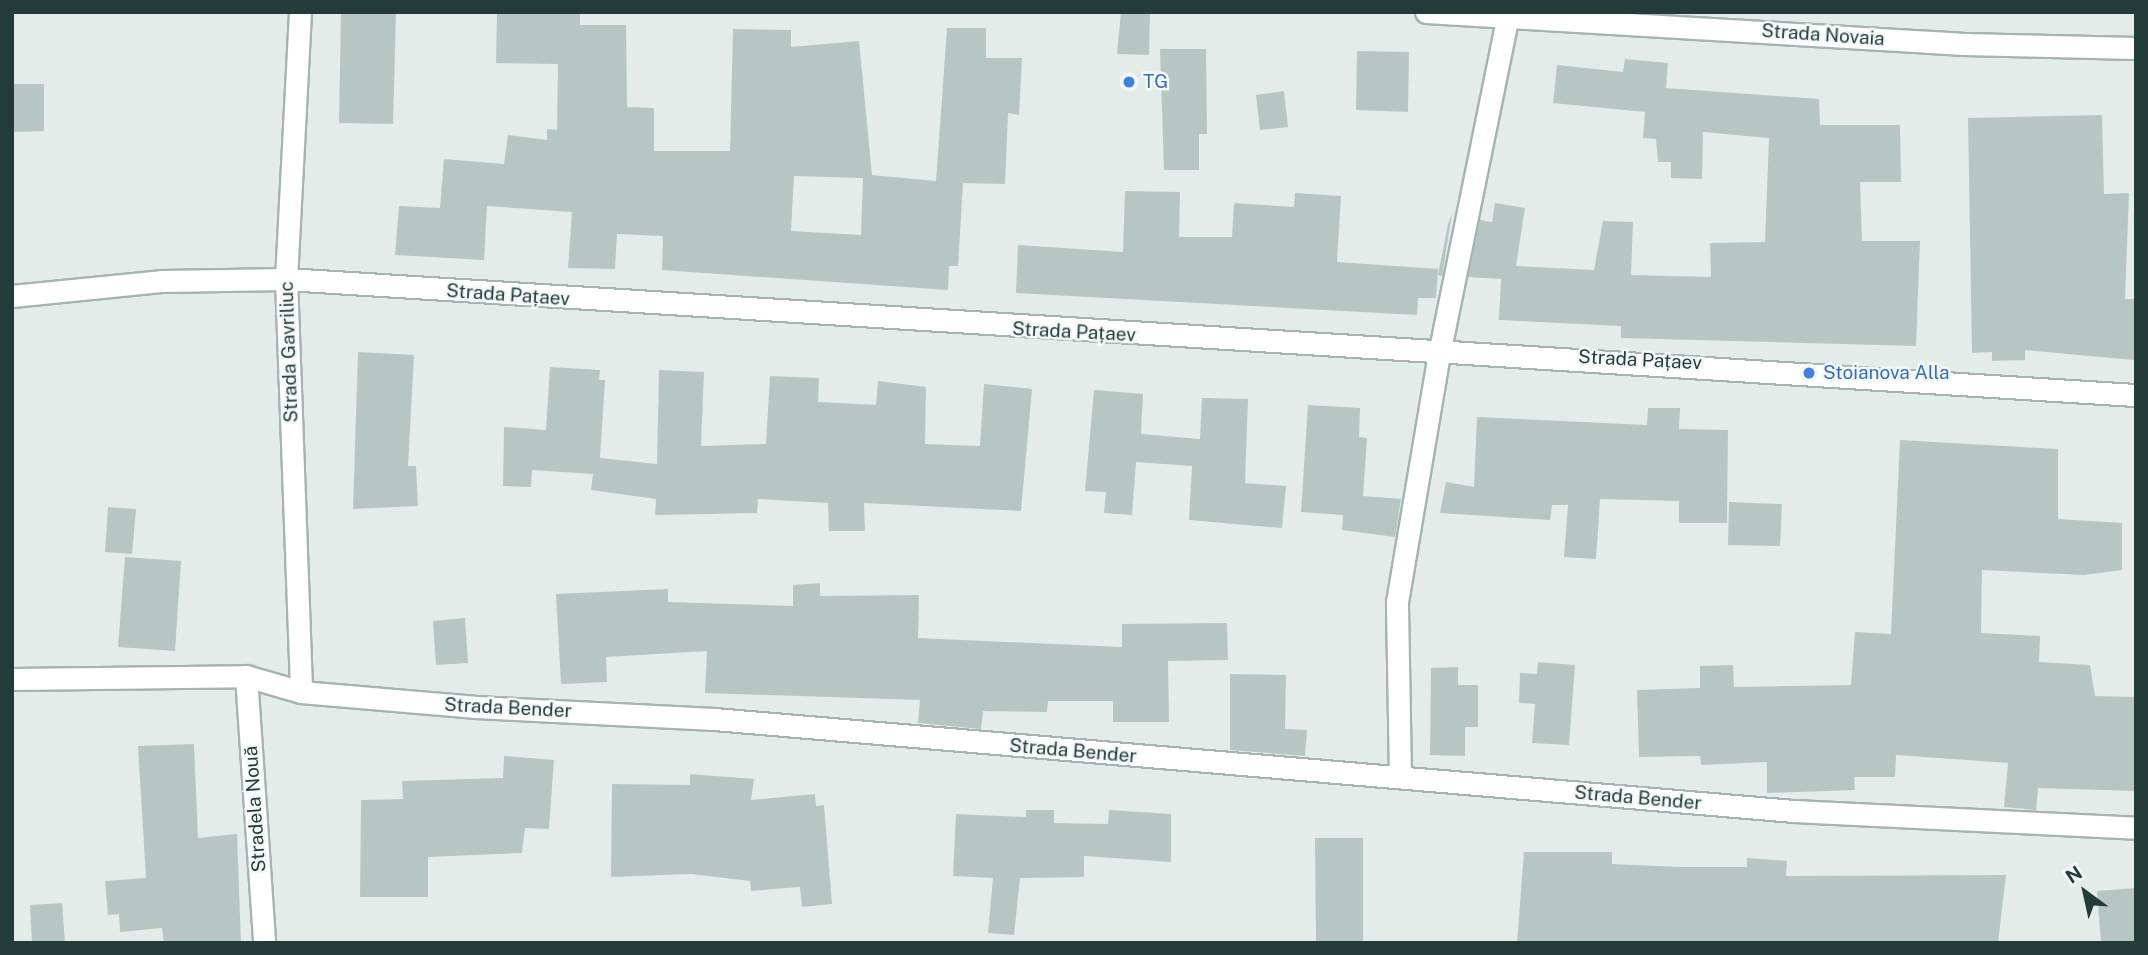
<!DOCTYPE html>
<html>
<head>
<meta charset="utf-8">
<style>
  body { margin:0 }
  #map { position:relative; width:2148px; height:955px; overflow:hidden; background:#e3ece9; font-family:"Public Sans",sans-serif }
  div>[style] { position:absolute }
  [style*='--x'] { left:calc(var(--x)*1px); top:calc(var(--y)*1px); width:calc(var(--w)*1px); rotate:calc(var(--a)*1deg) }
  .building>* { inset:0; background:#b8c6c3 }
  .roads { filter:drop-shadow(2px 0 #a6b4b1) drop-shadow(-2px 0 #a6b4b1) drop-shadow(0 2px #a6b4b1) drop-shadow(0 -2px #a6b4b1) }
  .minor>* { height:21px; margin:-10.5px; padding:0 10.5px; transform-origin:10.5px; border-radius:10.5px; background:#fff }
  .dots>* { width:19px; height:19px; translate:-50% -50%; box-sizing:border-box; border:4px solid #f3f8f7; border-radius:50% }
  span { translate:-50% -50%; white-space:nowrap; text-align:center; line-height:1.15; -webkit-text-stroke:5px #f3f8f7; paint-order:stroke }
  .street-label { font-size:19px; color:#243c39 }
  .shop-label { font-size:19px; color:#366cbe }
  .left { translate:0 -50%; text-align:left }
  .frame { position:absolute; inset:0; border:14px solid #243c39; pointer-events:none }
  .north { position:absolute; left:2050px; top:857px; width:70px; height:70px; -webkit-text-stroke:5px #f3f8f7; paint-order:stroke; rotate:327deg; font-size:19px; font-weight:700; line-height:28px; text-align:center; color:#243c39 }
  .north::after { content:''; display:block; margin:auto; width:24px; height:32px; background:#243c39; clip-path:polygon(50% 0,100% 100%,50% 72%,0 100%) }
</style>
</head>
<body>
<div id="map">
  <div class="building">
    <i style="clip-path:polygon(341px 12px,396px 12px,393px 124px,339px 123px)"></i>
    <i style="clip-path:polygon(evenodd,497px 12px,580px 12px,580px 25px,626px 25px,627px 107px,654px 108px,654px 151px,730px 151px,733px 29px,791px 30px,791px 47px,859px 41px,872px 175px,936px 181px,947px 28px,986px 28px,986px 58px,1022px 58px,1019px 115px,1008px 113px,1005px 184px,963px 183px,958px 266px,949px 266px,948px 290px,662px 270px,663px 236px,617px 234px,615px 269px,568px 268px,572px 212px,487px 206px,484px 260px,395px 255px,399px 206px,440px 208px,444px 159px,504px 164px,508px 135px,547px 140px,547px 129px,557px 130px,558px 64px,496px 63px,497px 12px,794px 176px,863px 178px,861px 235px,791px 231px,794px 176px)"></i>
    <i style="clip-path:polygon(1121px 12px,1150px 13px,1149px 55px,1117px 54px)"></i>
    <i style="clip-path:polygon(1160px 49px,1206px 49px,1207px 134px,1199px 134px,1199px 170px,1164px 170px)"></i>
    <i style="clip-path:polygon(1357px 51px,1409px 52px,1408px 112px,1356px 110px)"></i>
    <i style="clip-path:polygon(1625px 59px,1668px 63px,1666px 88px,1819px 99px,1820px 125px,1900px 125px,1901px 182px,1860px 182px,1862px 241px,1920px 241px,1916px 346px,1621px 338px,1621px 326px,1499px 320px,1501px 279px,1468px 277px,1480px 220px,1492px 222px,1495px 203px,1525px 208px,1516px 266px,1594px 270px,1603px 221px,1633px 222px,1631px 275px,1711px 277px,1710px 243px,1765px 242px,1769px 138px,1703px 132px,1702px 179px,1671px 178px,1671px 162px,1658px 162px,1656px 139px,1643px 138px,1645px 112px,1553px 103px,1557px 65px,1623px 72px)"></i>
    <i style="clip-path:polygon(12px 84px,44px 84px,44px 131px,12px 132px)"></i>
    <i style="clip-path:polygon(1284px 91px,1288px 127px,1260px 130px,1256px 95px)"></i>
    <i style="clip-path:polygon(2102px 115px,2104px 194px,2129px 193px,2125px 299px,2136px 299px,2134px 360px,2025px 350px,2025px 360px,1992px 361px,1992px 352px,1972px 353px,1968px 118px)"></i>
    <i style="clip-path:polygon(1125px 191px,1180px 192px,1179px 237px,1232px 237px,1234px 203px,1294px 207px,1295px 193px,1341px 196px,1337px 262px,1438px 269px,1436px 298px,1418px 298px,1417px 315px,1016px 293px,1018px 245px,1123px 252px)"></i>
    <i style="clip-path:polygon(1452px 214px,1442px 276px,1438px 275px,1448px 224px)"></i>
    <i style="clip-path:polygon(358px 352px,414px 355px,408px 466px,416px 466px,418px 506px,353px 509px)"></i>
    <i style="clip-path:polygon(550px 367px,600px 370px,599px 380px,605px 380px,600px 458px,657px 464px,659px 370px,704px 372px,701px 446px,766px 444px,770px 376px,819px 378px,818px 402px,876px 405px,878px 381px,926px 387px,925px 444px,980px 446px,984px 384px,1032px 389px,1021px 511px,864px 503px,865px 531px,829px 531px,828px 503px,758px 499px,757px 513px,655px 515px,656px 499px,591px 490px,593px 474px,532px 470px,531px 487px,503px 486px,504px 427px,546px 430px)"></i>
    <i style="clip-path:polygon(1094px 390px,1143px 394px,1141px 434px,1200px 439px,1202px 398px,1248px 399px,1245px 483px,1286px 486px,1282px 528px,1189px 520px,1192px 466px,1136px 462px,1132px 515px,1104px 513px,1106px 492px,1085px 491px)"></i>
    <i style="clip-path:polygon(1308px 405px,1360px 408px,1359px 437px,1367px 438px,1363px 496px,1401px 499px,1395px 537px,1342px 530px,1343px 515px,1301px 512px)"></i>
    <i style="clip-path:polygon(1648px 408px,1680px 408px,1679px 429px,1728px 430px,1727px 523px,1679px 523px,1679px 501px,1600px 499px,1596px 559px,1564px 557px,1568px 505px,1552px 505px,1550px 520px,1440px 513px,1446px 482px,1474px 487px,1477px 417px,1647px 425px)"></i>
    <i style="clip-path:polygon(1900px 440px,2058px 449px,2058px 519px,2122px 523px,2122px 570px,2084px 575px,1982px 570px,1981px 633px,2040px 636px,2039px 662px,2090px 665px,2095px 696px,2136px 697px,2136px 791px,2038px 788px,2036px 810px,2004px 807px,2008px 763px,1896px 755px,1895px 777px,1854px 777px,1855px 790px,1767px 793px,1767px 762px,1701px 765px,1700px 756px,1639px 757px,1637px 690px,1700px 688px,1700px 666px,1733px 665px,1734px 687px,1851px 685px,1855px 632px,1891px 634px)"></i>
    <i style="clip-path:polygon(1729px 502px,1782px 504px,1780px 546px,1728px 545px)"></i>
    <i style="clip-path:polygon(108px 507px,136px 509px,132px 554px,105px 552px)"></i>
    <i style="clip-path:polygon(125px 557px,181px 561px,175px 651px,118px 647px)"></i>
    <i style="clip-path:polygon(820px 583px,820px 596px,919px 595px,918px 638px,1122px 647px,1122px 624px,1227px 623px,1228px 660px,1168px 661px,1169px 722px,1113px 722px,1113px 701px,1048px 701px,1047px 712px,983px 711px,981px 729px,918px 723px,920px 700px,705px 693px,707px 651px,606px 657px,607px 682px,561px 684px,556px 594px,668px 589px,668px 602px,793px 606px,793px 585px)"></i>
    <i style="clip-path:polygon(465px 618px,468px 663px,436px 665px,433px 621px)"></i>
    <i style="clip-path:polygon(1538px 662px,1575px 665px,1569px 745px,1532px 743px,1535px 704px,1519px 703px,1520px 673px,1537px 674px)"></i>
    <i style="clip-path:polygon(1458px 667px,1458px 685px,1478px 685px,1478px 727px,1465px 727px,1465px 756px,1430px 755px,1431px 668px)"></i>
    <i style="clip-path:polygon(1230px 674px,1286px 675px,1285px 729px,1307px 730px,1305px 756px,1230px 750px)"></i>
    <i style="clip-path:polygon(194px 744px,198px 838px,237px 834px,241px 943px,164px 943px,162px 928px,120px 932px,119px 914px,108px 915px,105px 881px,146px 878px,138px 746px)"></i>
    <i style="clip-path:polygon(504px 756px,554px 760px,549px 829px,525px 828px,522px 853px,428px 857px,428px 897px,360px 897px,361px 800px,403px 799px,402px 781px,503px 778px)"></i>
    <i style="clip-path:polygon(690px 774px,754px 779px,751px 800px,815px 794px,816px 806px,824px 805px,832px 904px,802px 907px,800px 887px,751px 891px,750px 881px,691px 874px,611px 877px,612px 784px,690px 785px)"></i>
    <i style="clip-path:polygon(1026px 810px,1054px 810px,1054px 823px,1108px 824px,1109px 810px,1171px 814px,1171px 862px,1084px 856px,1084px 877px,1020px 878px,1014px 935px,988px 933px,993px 878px,953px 876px,956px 814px,1026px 817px)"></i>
    <i style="clip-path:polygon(1315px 838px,1363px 838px,1363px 943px,1316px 943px)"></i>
    <i style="clip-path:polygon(1524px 852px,1612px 852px,1612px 864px,1681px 867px,1747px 867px,1747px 858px,1787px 861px,1786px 876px,2006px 875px,1998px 943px,1517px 943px)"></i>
    <i style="clip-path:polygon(2136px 888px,2136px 943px,2101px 943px,2097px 891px)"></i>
    <i style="clip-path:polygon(62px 903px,65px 943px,32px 943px,30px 905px)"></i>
  </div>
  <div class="roads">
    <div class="minor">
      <i style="--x:300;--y:12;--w:267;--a:93"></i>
      <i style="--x:286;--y:279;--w:413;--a:87.9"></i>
      <i style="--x:1426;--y:12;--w:539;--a:3.4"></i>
      <i style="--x:1964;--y:44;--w:172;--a:1.3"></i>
      <i style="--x:12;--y:296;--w:152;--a:-5.7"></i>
      <i style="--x:163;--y:281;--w:123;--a:-0.9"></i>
      <i style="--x:286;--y:279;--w:1854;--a:3.59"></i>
      <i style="--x:246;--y:676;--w:268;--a:86.1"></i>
      <i style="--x:12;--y:679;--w:234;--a:-0.7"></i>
      <i style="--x:246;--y:676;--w:57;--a:16.2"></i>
      <i style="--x:301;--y:692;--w:176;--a:4.9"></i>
      <i style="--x:476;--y:707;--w:238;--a:2.9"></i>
      <i style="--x:714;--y:719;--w:1084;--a:4.87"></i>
      <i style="--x:1794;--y:811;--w:342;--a:2.8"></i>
      <i style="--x:1400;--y:777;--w:175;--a:-91"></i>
      <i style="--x:1397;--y:602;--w:257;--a:-80.4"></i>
      <i style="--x:1440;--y:349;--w:336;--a:-78.5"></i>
    </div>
  </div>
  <div class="dots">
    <i style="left:1129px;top:82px;background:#3f7fe0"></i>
    <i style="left:1809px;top:373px;background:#3f7fe0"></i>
  </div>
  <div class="street-label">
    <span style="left:1823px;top:35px;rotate:4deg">Strada Novaia</span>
    <span style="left:508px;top:295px;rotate:4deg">Strada Pațaev</span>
    <span style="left:1074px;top:332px;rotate:3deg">Strada Pațaev</span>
    <span style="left:289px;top:352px;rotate:-92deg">Strada Gavriliuc</span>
    <span style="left:1640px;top:360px;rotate:3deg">Strada Pațaev</span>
    <span style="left:508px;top:708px;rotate:3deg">Strada Bender</span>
    <span style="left:1073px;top:751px;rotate:5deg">Strada Bender</span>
    <span style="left:1638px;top:798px;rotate:5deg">Strada Bender</span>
    <span style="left:255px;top:809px;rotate:-94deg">Stradela Nouă</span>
  </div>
  <div class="shop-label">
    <span class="left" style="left:1143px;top:82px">TG</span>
    <span class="left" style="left:1823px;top:373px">Stoianova Alla</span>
  </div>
  <div class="frame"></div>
  <div class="north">N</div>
</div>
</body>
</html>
